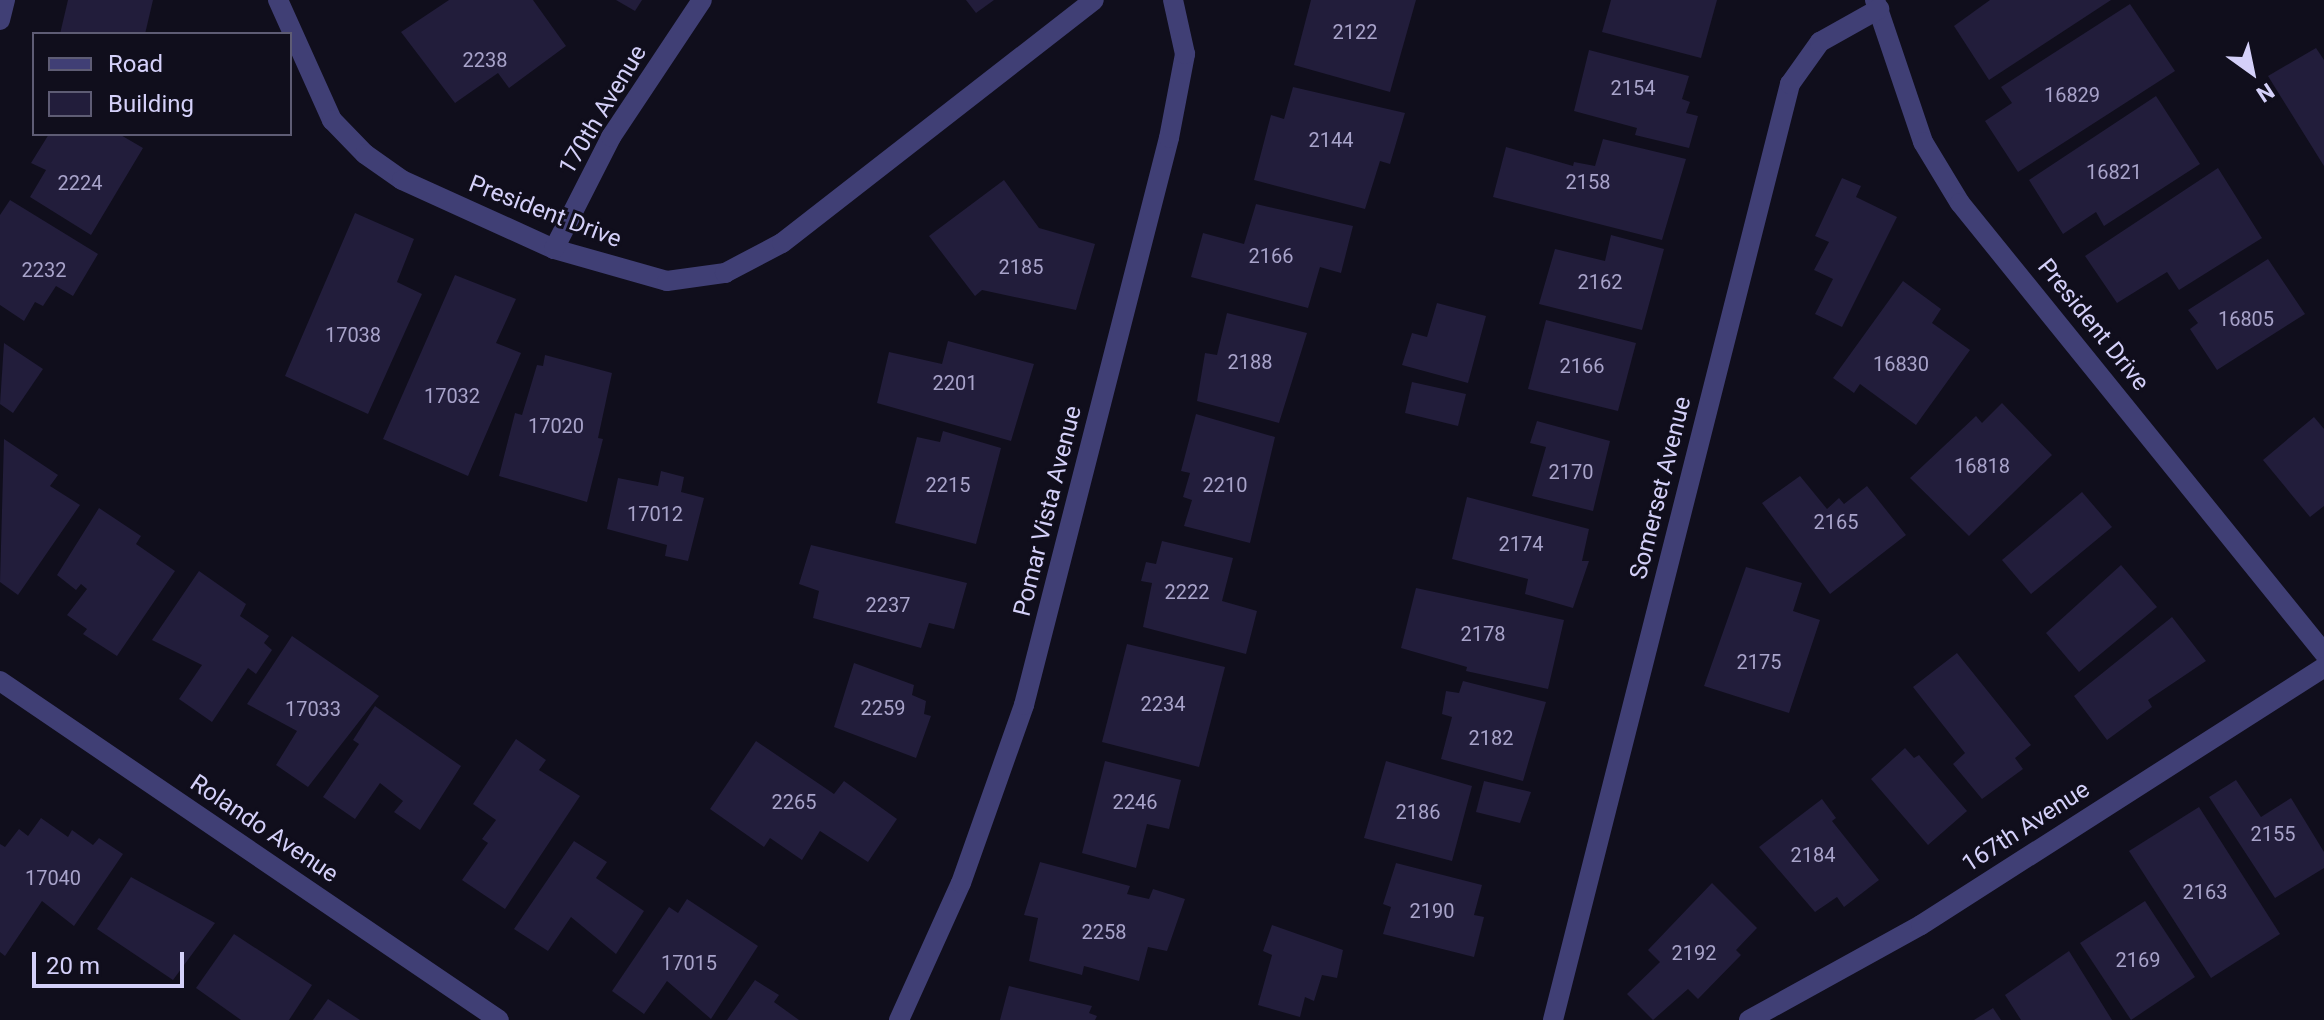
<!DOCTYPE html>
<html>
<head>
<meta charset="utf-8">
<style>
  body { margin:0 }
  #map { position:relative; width:2324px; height:1020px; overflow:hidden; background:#100e1c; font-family:Roboto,sans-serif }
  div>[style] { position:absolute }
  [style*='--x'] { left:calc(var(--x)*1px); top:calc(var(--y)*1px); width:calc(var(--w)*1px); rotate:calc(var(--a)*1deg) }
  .building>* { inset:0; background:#221d3b }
  .minor>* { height:20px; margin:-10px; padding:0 10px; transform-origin:10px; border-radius:10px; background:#403f75 }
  span { translate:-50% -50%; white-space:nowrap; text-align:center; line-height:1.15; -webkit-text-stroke:6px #100e1c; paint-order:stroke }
  .number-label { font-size:20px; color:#a8a3ca }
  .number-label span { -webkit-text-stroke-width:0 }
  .street-label { font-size:24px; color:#d4d0f9 }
  .legend { position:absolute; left:32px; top:32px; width:260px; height:104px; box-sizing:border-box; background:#100e1c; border:2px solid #5e5c74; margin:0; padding:10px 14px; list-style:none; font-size:24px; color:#d4d0f9 }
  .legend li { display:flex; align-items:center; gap:16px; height:40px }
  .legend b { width:40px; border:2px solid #5e5c74 }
  .north { position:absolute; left:2212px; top:32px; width:80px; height:80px; -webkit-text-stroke:6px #100e1c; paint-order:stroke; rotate:147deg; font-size:22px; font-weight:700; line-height:32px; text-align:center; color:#d4d0f9 }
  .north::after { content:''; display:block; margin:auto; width:28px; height:36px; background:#d4d0f9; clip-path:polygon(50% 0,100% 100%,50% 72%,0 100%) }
  .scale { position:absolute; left:32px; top:952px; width:152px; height:36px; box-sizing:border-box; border:4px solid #d4d0f9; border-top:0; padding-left:10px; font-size:24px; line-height:28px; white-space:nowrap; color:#d4d0f9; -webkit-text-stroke:6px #100e1c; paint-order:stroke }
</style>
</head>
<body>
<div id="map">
  <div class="building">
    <i style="clip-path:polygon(68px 0,153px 0,145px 34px,60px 34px)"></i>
    <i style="clip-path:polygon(449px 0,533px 0,566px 46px,509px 88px,498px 73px,455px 103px,401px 32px)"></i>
    <i style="clip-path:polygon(616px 0,642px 0,635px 11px)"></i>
    <i style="clip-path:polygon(966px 0,994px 0,976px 13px)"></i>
    <i style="clip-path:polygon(1311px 0,1416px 0,1390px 92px,1294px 65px)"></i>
    <i style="clip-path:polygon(1611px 0,1717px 0,1701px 58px,1602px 32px)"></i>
    <i style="clip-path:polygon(2111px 0,1989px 80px,1954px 26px,1990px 0)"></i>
    <i style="clip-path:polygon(2130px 4px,2175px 71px,2018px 172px,1985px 121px,2012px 103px,2001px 87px)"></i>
    <i style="clip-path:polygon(2316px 48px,2324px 60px,2324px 166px,2268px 76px)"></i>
    <i style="clip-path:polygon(1589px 50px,1689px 76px,1682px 99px,1690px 102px,1686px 113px,1698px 116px,1689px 148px,1635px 135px,1637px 128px,1574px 111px)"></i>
    <i style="clip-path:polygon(1293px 87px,1405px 113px,1390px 164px,1380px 161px,1365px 209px,1254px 180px,1271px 115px,1284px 119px)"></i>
    <i style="clip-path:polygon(2156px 96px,2200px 164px,2104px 226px,2096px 212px,2063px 234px,2029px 180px)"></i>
    <i style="clip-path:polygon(49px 134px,119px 134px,143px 148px,91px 235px,30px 197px,46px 170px,31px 163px)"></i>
    <i style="clip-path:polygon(1603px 139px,1686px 159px,1662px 240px,1493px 197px,1506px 147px,1573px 166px,1574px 162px,1595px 166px)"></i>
    <i style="clip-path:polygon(2218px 168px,2262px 238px,2179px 290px,2167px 272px,2117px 303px,2085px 256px)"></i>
    <i style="clip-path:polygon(1842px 178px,1861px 186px,1856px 197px,1897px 217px,1842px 327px,1815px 314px,1833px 279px,1814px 270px,1829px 242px,1815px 236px)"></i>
    <i style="clip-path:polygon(1004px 180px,1039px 228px,1095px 244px,1076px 310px,982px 290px,975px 296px,929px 236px)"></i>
    <i style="clip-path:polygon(10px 200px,98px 254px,73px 296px,56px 286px,43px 306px,35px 302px,24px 321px,0 305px,0 215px)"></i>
    <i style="clip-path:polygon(1256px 204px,1353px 226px,1341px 273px,1320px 267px,1308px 308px,1191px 277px,1203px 233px,1244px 244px)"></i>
    <i style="clip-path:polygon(355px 213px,414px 239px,397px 282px,422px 294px,368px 414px,285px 376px)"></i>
    <i style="clip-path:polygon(1611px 235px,1664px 249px,1642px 330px,1539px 304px,1555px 249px,1605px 261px)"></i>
    <i style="clip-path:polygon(2268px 259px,2305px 314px,2217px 370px,2190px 329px,2198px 323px,2188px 310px)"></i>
    <i style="clip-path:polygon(455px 275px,516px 299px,496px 343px,521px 353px,468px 476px,383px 439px)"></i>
    <i style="clip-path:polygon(1903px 281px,1941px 309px,1932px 323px,1970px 350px,1916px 425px,1860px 384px,1854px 393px,1833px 378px)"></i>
    <i style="clip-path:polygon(1437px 303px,1486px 316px,1468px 383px,1402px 365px,1412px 333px,1427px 337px)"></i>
    <i style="clip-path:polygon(1227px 313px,1307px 333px,1279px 423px,1197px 401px,1205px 353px,1217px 355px)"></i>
    <i style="clip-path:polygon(1546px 320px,1636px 343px,1618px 411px,1528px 389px)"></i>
    <i style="clip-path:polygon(948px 341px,1034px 364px,1011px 441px,877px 403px,889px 352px,942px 364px)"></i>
    <i style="clip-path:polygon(4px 343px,43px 369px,13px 413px,0 404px)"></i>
    <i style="clip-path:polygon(545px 355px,612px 373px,598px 438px,603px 439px,587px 502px,499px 476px,515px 413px,522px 415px,537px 365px,543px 366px)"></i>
    <i style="clip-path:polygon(1412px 382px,1466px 394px,1458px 426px,1405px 413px)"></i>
    <i style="clip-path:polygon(2002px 403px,2052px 455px,1969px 536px,1910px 478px,1976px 416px,1982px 423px)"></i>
    <i style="clip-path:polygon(1196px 414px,1275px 437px,1250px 543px,1184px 526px,1192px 500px,1183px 497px,1190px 473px,1181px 471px)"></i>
    <i style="clip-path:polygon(2314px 417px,2324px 429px,2324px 506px,2310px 517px,2263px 460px)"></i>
    <i style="clip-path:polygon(1537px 421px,1610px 441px,1593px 511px,1532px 496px,1546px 447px,1530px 443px)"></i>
    <i style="clip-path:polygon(943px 431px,1001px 448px,976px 544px,895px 523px,917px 437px,940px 442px)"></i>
    <i style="clip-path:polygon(4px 439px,58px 475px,50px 486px,80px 505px,18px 595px,0 582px)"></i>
    <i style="clip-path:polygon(661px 471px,684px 477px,681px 492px,704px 498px,688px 561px,665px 556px,667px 545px,607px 529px,618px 478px,658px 486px)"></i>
    <i style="clip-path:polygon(1800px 476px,1827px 509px,1839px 498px,1844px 504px,1867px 486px,1906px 535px,1830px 594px,1762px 503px)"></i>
    <i style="clip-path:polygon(2082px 492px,2112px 527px,2031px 594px,2002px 560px)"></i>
    <i style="clip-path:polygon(1467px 497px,1589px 529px,1582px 561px,1589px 561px,1573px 608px,1525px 594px,1528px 579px,1452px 559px)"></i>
    <i style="clip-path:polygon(99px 508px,141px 536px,136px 544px,175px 571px,117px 656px,83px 634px,87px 629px,67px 615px,87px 589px,81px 584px,76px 590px,57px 575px)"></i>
    <i style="clip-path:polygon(1162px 541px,1233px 558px,1222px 601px,1257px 611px,1246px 654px,1143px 627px,1152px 583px,1141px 581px,1146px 562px,1156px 564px)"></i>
    <i style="clip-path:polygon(811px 545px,967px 583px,954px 629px,929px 623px,921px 648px,813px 618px,819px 591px,799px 584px)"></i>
    <i style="clip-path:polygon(2121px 565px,2157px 607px,2079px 672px,2046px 633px)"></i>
    <i style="clip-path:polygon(1746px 567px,1802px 583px,1793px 611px,1820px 620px,1789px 713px,1704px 686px)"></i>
    <i style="clip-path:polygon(199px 571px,246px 604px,240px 616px,269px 636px,264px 643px,272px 650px,256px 674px,248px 668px,212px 722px,179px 699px,202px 665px,152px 640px)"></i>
    <i style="clip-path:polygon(1416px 588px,1564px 620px,1548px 689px,1466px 671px,1467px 667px,1401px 648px)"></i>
    <i style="clip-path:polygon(2172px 617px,2206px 661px,2148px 700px,2152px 707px,2107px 740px,2074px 696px)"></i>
    <i style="clip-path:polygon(292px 636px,379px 696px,308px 787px,276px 765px,297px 731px,247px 704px)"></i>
    <i style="clip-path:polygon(1127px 644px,1225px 667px,1199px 767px,1102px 742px)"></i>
    <i style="clip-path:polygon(1957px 653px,2031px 745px,2015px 758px,2023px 769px,1982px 799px,1953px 764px,1965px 753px,1913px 687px)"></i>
    <i style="clip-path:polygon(854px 663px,914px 685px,912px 695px,926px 701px,924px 714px,931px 716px,916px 758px,834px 727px)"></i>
    <i style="clip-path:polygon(1463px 681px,1546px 702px,1523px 781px,1441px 759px,1452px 717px,1442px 714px,1446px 691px,1459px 693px)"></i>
    <i style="clip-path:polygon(375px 706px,461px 766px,420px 830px,394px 812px,403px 801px,380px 783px,355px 819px,323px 797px,359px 744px,353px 740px)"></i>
    <i style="clip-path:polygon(516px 739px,546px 760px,539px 770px,580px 796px,505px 909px,462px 880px,488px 843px,482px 839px,496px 820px,473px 804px)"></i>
    <i style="clip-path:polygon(756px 741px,834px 794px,844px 781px,897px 819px,868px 862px,820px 831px,802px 860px,770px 838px,764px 847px,710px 809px)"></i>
    <i style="clip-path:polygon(1905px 748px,1914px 758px,1919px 755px,1967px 811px,1928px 845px,1871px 779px)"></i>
    <i style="clip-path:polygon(1105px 761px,1181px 780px,1169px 829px,1147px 824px,1136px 868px,1082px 853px)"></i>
    <i style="clip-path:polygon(1386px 761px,1472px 786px,1452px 861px,1364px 838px)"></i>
    <i style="clip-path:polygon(2236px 780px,2261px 817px,2291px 798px,2324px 852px,2324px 868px,2275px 898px,2209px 797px)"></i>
    <i style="clip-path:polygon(1484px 781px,1531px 792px,1520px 823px,1476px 812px)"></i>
    <i style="clip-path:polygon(1822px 799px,1836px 818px,1832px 821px,1879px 880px,1844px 907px,1837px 897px,1815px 912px,1759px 847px)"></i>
    <i style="clip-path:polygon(2199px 807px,2280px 934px,2211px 978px,2129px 851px)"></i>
    <i style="clip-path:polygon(41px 818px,68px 837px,72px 830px,93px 845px,99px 838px,123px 854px,74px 926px,42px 901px,5px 956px,0 952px,0 844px,5px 847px,19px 829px,28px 836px)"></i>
    <i style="clip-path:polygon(574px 841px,607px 862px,596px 878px,644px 911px,616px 954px,571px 917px,548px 951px,514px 929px)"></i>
    <i style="clip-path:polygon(1040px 862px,1130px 886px,1127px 894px,1149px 899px,1153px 889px,1185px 899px,1167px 951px,1148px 947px,1139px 981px,1084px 966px,1082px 975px,1029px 961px,1038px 918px,1024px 915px)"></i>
    <i style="clip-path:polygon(1396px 863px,1482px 885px,1474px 915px,1484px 917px,1474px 957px,1383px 934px,1391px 907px,1383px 904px)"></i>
    <i style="clip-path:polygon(131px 877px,215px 923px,173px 980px,97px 929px)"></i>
    <i style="clip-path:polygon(1712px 883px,1757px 928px,1736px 950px,1741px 955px,1698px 999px,1688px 989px,1653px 1020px,1627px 994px,1660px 962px,1648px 950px)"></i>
    <i style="clip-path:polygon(687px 899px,758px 946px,711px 1019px,667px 981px,644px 1014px,612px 991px,669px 907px,678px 913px)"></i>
    <i style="clip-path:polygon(2145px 901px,2195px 977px,2131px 1020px,2080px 943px)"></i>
    <i style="clip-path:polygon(1272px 925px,1343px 950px,1337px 978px,1322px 975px,1314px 1001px,1305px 997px,1300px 1017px,1258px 1005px,1272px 955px,1263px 951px)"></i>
    <i style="clip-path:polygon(234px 934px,312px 985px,289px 1020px,241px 1020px,196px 988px)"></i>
    <i style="clip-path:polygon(2069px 951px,2112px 1020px,2021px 1020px,2005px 995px)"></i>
    <i style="clip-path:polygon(755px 980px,779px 995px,774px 1002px,799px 1020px,727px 1020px)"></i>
    <i style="clip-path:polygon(1009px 986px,1092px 1006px,1089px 1013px,1097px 1016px,1095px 1020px,1000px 1020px)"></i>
    <i style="clip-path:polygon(328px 999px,360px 1020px,313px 1020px)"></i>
    <i style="clip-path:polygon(1993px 1008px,2001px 1020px,1974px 1020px)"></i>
  </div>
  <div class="minor">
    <i style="--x:278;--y:0;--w:132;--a:65.8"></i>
    <i style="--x:332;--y:120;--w:47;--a:45.9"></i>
    <i style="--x:365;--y:154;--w:45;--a:35.1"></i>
    <i style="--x:402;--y:180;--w:167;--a:24.4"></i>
    <i style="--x:554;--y:249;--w:117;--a:15.8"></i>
    <i style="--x:667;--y:281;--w:59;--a:-7.9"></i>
    <i style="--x:725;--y:273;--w:64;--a:-27.8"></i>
    <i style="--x:782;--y:243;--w:395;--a:-37.9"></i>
    <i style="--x:1875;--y:0;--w:150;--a:71.3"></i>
    <i style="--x:1923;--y:142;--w:71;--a:58.8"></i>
    <i style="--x:1960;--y:203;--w:579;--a:51.03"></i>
    <i style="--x:0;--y:20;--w:21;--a:-76"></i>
    <i style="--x:554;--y:249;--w:126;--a:-63"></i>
    <i style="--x:611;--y:137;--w:164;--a:-56.4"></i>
    <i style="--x:0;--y:681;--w:603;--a:34.19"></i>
    <i style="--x:899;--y:1020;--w:150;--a:-65.7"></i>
    <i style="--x:961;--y:883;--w:189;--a:-70.5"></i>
    <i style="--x:1024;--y:705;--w:585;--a:-75.66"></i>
    <i style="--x:1169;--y:138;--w:86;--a:-79.2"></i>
    <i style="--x:1185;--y:54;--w:55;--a:-102.5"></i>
    <i style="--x:1553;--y:1020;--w:966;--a:-75.79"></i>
    <i style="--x:1790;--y:84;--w:52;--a:-54.5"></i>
    <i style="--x:1820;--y:42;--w:68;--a:-29.2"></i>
    <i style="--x:1749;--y:1020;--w:196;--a:-28.9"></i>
    <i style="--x:1921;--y:925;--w:479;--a:-32.6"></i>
  </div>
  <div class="number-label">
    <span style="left:1355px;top:32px">2122</span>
    <span style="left:485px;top:60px">2238</span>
    <span style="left:1633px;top:88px">2154</span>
    <span style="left:2072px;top:95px">16829</span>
    <span style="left:1331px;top:140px">2144</span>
    <span style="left:2114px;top:172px">16821</span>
    <span style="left:1588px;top:182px">2158</span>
    <span style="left:80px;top:183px">2224</span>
    <span style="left:1271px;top:256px">2166</span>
    <span style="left:1021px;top:267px">2185</span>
    <span style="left:44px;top:270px">2232</span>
    <span style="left:1600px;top:282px">2162</span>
    <span style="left:2246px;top:319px">16805</span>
    <span style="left:353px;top:335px">17038</span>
    <span style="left:1250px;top:362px">2188</span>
    <span style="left:1901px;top:364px">16830</span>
    <span style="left:1582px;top:366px">2166</span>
    <span style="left:955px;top:383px">2201</span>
    <span style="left:452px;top:396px">17032</span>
    <span style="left:556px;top:426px">17020</span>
    <span style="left:1982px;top:466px">16818</span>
    <span style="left:1571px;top:472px">2170</span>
    <span style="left:948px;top:485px">2215</span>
    <span style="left:1225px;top:485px">2210</span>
    <span style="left:655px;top:514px">17012</span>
    <span style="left:1836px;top:522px">2165</span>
    <span style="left:1521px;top:544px">2174</span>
    <span style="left:1187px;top:592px">2222</span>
    <span style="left:888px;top:605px">2237</span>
    <span style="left:1483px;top:634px">2178</span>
    <span style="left:1759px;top:662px">2175</span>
    <span style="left:1163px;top:704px">2234</span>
    <span style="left:883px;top:708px">2259</span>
    <span style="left:313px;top:709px">17033</span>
    <span style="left:1491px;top:738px">2182</span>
    <span style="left:794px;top:802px">2265</span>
    <span style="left:1135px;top:802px">2246</span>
    <span style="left:1418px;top:812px">2186</span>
    <span style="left:2273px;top:834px">2155</span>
    <span style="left:1813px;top:855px">2184</span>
    <span style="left:53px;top:878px">17040</span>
    <span style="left:2205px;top:892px">2163</span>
    <span style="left:1432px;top:911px">2190</span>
    <span style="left:1104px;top:932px">2258</span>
    <span style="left:1694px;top:953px">2192</span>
    <span style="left:2138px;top:960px">2169</span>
    <span style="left:689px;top:963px">17015</span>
  </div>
  <div class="street-label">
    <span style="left:603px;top:110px;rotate:-59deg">170th Avenue</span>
    <span style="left:545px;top:212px;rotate:21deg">President Drive</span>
    <span style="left:2093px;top:325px;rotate:51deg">President Drive</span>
    <span style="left:1661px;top:488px;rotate:-76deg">Somerset Avenue</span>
    <span style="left:1048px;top:511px;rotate:-76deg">Pomar Vista Avenue</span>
    <span style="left:2026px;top:827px;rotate:-33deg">167th Avenue</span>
    <span style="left:264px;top:829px;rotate:34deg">Rolando Avenue</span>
  </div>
  <ul class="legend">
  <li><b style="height:10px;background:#403f75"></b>Road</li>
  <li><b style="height:22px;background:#221d3b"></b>Building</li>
  </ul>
  <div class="north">N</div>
  <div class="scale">20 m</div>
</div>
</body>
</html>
